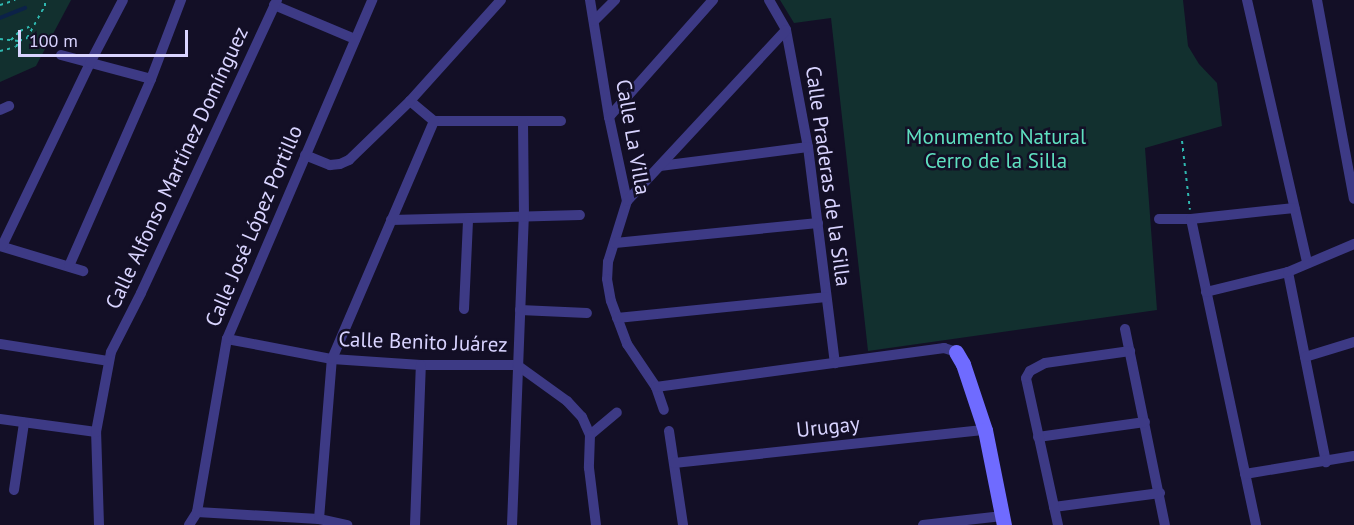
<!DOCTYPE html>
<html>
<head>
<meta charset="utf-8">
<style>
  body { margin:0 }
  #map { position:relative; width:1354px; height:525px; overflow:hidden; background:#130f26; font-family:"PT Sans",sans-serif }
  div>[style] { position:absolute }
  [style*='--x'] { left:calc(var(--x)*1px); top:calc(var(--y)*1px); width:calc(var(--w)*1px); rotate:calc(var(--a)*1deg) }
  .green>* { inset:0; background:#12302f }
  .stream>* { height:4px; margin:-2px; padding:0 2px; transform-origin:2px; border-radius:2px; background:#0c2248 }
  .path>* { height:2px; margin-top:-1px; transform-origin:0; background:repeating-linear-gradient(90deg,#2fb8b0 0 3px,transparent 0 7.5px) }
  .street>* { height:10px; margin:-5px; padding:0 5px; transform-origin:5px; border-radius:5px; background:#3d3a85 }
  .secondary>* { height:15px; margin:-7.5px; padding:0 7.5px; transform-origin:7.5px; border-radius:7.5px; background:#6f6bff }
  span { translate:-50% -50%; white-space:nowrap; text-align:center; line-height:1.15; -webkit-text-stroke:5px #130f26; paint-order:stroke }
  .street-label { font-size:21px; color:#d9d4ff }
  .park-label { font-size:21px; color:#5fe0c0 }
  .scale { position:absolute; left:18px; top:30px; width:170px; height:27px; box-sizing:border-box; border:3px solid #d9d4ff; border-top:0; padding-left:8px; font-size:18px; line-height:21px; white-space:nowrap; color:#d9d4ff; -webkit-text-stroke:4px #130f26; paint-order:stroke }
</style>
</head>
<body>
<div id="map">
  <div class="green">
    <i style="clip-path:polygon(0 0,71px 0,36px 66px,0 82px)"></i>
    <i style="clip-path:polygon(780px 0,1183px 0,1188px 46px,1199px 64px,1217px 83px,1222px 126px,1145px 148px,1157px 310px,868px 351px,831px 18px,794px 23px)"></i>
  </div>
  <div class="stream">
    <i style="--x:0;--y:18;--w:27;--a:-22"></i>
  </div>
  <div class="path">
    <i style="--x:0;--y:5;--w:16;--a:-18"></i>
    <i style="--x:0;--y:39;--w:19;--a:6"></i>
    <i style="--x:19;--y:41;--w:9;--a:-21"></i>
    <i style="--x:27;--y:38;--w:37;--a:-61"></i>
    <i style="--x:45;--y:6;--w:6;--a:-90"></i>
    <i style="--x:11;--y:40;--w:13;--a:-45"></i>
    <i style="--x:20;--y:31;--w:14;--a:-25"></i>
    <i style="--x:0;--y:51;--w:16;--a:-14"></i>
    <i style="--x:16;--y:47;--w:7;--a:-63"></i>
    <i style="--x:1182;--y:141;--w:69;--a:83.4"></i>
  </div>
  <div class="street">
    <i style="--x:590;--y:0;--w:119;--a:80.8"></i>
    <i style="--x:609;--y:117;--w:86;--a:77.9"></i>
    <i style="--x:627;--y:201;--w:64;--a:107.3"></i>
    <i style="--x:608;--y:262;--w:17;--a:93"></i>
    <i style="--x:607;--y:279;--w:22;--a:80"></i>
    <i style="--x:611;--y:301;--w:46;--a:69.6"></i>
    <i style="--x:627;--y:344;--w:52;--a:56"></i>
    <i style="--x:656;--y:387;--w:24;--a:71"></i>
    <i style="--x:769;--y:0;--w:34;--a:60"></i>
    <i style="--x:786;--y:30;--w:119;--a:79.4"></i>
    <i style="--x:808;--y:147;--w:218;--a:82.9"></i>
    <i style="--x:1247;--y:0;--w:270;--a:77.1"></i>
    <i style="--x:1317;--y:0;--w:202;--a:79.5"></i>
    <i style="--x:274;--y:5;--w:88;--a:22.8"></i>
    <i style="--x:594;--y:21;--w:30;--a:-45"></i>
    <i style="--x:61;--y:55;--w:93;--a:14.9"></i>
    <i style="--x:410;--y:101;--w:31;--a:40"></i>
    <i style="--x:434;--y:121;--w:127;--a:0"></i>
    <i style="--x:0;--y:110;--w:10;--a:-24"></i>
    <i style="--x:609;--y:117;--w:157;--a:-48.4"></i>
    <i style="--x:305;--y:155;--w:27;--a:22"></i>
    <i style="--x:330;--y:165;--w:10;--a:-6"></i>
    <i style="--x:340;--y:164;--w:10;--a:-24"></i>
    <i style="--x:349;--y:160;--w:85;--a:-44"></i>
    <i style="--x:410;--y:101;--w:136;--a:-48"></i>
    <i style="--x:660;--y:166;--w:149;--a:-7.3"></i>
    <i style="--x:627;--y:201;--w:233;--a:-47.1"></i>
    <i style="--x:1159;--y:219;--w:32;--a:0"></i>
    <i style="--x:1191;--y:219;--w:104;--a:-6.1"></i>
    <i style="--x:1191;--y:219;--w:313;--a:78"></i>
    <i style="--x:391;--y:220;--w:189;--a:-1.5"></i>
    <i style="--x:615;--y:243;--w:204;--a:-5.6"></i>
    <i style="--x:0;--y:246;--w:87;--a:16.8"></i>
    <i style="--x:2;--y:246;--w:203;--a:-64.3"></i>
    <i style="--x:90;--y:63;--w:71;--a:-62.4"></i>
    <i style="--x:69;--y:266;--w:204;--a:-66.3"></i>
    <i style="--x:151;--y:79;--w:85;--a:-69.2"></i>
    <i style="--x:1288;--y:272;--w:194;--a:78.7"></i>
    <i style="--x:1206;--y:292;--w:84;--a:-13.7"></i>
    <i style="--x:1288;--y:272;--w:72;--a:-23"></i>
    <i style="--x:464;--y:309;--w:89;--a:-87.4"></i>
    <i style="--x:520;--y:310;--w:67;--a:2.6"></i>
    <i style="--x:617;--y:318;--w:210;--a:-5.7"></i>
    <i style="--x:1125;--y:329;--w:200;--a:78.5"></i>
    <i style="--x:227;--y:339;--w:107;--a:10.8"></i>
    <i style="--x:332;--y:359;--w:89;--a:3.9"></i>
    <i style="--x:421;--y:365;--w:96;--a:0"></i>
    <i style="--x:517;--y:365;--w:62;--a:35.8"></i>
    <i style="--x:567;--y:401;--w:22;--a:47"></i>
    <i style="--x:582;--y:417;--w:20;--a:66"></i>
    <i style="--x:590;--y:435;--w:35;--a:-40"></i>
    <i style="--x:0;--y:344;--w:109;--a:8.9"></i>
    <i style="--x:1305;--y:357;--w:51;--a:-17"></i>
    <i style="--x:656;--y:387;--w:291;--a:-7.7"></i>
    <i style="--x:944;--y:348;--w:13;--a:18"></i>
    <i style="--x:0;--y:419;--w:97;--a:7.7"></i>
    <i style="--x:669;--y:431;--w:95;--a:81.5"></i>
    <i style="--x:590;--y:435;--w:33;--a:92"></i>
    <i style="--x:589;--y:468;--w:57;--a:83"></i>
    <i style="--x:1038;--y:437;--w:108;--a:-8"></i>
    <i style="--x:674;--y:463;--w:313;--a:-6.1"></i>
    <i style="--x:1245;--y:474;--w:110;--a:-9.4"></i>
    <i style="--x:14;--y:490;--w:68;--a:-81.5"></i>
    <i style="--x:1054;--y:507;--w:107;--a:-7.5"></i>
    <i style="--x:197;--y:512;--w:122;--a:3.3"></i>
    <i style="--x:319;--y:519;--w:29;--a:12"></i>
    <i style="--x:319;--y:519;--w:161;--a:-85.4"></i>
    <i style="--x:332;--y:359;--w:259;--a:-66.8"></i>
    <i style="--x:99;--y:525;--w:93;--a:-91.8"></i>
    <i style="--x:96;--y:432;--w:81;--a:-79.4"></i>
    <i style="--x:111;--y:352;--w:66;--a:-63"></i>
    <i style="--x:141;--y:293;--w:323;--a:-65.1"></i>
    <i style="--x:189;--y:525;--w:15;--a:-58"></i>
    <i style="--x:197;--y:512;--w:176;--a:-80.2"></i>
    <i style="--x:227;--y:339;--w:369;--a:-66.8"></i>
    <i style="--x:415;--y:525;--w:160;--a:-87.9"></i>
    <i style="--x:512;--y:525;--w:308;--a:-87.8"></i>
    <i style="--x:524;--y:217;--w:96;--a:-90.6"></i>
    <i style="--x:923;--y:525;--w:80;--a:-6.5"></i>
    <i style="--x:1058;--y:525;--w:150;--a:-102.3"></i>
    <i style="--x:1026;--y:378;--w:8;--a:-60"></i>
    <i style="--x:1030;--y:371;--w:17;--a:-28"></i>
    <i style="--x:1045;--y:363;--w:86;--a:-8"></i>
  </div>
  <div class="secondary">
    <i style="--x:956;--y:352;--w:14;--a:60"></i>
    <i style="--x:963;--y:364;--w:70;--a:71.6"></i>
    <i style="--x:985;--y:430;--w:97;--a:78.7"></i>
  </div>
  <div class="street-label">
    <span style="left:633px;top:137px;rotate:80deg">Calle La Villa</span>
    <span style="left:177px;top:168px;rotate:-65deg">Calle Alfonso Martínez Domínguez</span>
    <span style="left:828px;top:176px;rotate:82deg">Calle Praderas de la Silla</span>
    <span style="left:254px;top:226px;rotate:-67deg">Calle José López Portillo</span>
    <span style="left:423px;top:342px;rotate:2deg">Calle Benito Juárez</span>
    <span style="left:828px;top:427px;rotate:-6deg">Urugay</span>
  </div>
  <div class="park-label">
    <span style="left:996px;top:149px">Monumento Natural<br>Cerro de la Silla</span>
  </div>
  <div class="scale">100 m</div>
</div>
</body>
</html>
